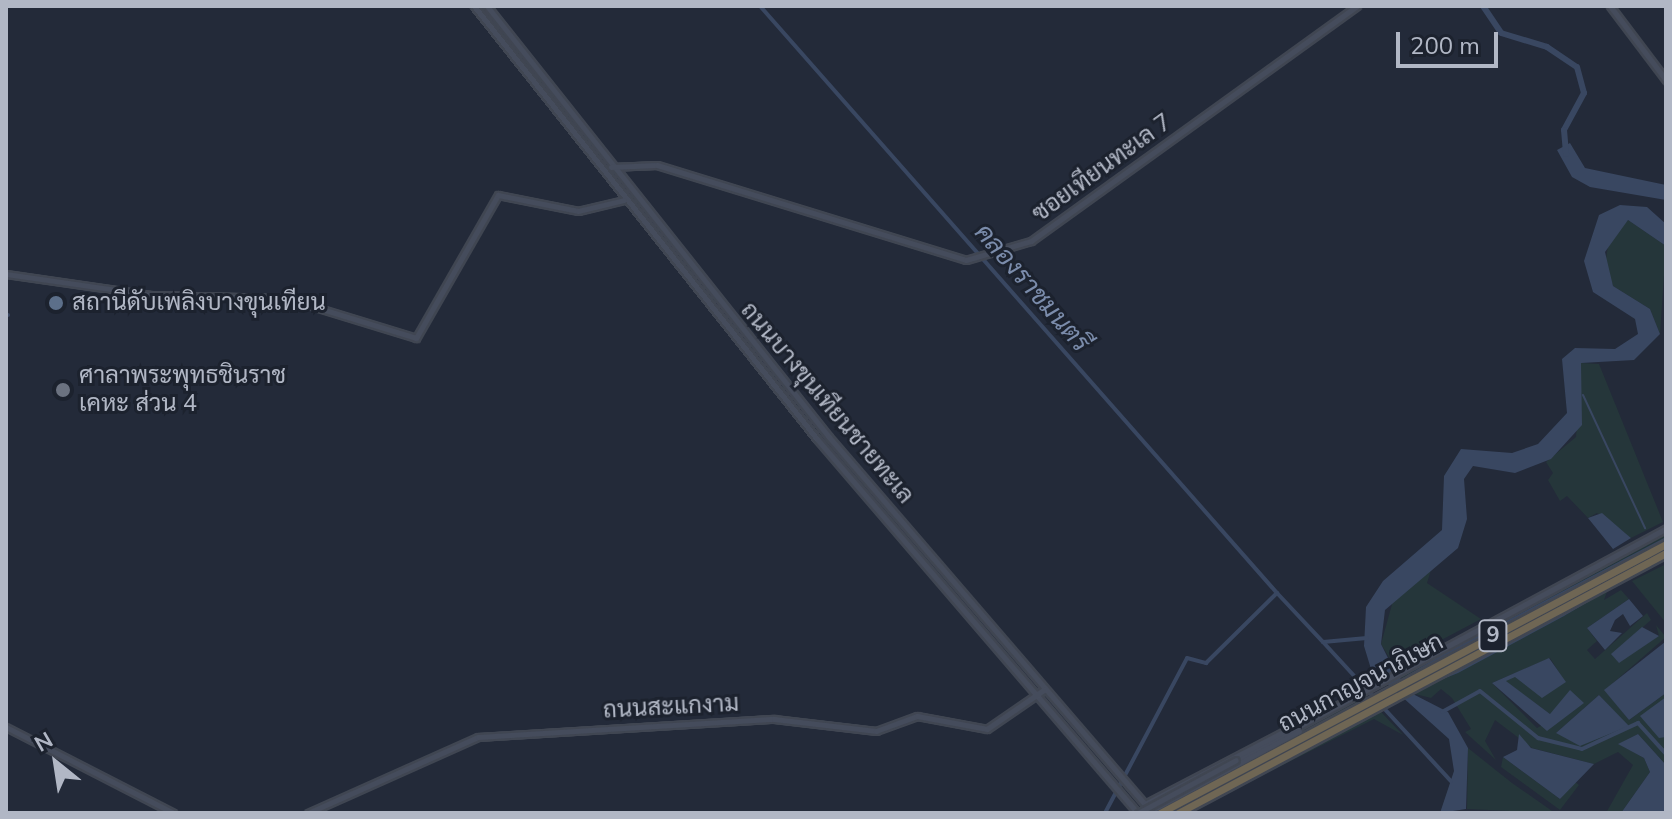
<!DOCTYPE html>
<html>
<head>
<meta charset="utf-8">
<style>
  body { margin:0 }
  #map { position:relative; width:1672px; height:819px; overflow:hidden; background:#232a39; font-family:"Nunito Sans",Sarabun,sans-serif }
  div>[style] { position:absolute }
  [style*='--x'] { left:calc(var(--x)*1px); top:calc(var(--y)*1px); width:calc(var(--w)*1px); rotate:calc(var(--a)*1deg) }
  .green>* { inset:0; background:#25363a }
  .water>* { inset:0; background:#394761 }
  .stream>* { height:2px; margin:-1px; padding:0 1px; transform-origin:1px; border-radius:1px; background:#394761 }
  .canal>* { height:4px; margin:-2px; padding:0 2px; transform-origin:2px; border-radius:2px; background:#394761 }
  .river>* { height:6px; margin:-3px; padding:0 3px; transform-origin:3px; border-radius:3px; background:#394761 }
  .roads { filter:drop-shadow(2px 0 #404652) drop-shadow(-2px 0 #404652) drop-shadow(0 2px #404652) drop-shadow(0 -2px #404652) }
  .secondary>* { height:5px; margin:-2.5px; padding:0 2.5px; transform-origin:2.5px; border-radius:2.5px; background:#454c5c }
  .highway>* { height:7px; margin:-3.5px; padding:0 3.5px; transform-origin:3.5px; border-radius:3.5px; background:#6f6654 }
  .bridges { filter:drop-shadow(2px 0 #404652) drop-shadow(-2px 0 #404652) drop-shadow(0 2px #404652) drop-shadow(0 -2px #404652) }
  .secondary-bridge>* { height:5px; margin:-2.5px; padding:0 2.5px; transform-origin:2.5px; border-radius:2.5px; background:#454c5c }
  .dots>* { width:22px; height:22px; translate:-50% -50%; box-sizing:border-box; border:4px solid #1c222e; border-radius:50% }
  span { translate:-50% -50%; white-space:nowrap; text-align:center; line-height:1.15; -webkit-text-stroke:6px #1c222e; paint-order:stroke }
  .shield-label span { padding:2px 6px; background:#1c222e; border:2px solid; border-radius:6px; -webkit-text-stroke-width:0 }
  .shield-label { font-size:22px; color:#b1b7c5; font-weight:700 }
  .street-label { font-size:24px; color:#b1b7c5 }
  .poi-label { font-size:24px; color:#b1b7c5 }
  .left { translate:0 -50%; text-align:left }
  .water-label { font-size:26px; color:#7b8cab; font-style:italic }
  .frame { position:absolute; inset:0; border:8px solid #b1b7c5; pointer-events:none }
  .north { position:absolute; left:16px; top:723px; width:80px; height:80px; -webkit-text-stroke:6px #1c222e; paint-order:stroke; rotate:330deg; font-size:22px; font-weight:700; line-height:32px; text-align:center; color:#b1b7c5 }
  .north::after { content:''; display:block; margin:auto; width:28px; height:36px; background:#b1b7c5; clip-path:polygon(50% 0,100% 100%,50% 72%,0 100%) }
  .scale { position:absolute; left:1396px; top:32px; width:102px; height:36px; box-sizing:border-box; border:4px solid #b1b7c5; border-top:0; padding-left:10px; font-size:24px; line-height:28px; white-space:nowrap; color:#b1b7c5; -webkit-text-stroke:6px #1c222e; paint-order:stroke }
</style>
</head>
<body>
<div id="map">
  <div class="green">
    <i style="clip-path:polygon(1628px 220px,1666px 246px,1660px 334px,1650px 309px,1613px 286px,1605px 265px,1609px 240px)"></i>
    <i style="clip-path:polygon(1581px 363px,1599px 364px,1663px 522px,1631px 538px,1597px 513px,1588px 518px,1567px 496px,1560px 501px,1548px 480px,1553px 473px,1546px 462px,1576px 437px)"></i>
    <i style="clip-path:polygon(evenodd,1666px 531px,1666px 557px,1608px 589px,1604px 600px,1621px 590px,1629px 599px,1587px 628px,1597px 641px,1587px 650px,1595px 659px,1647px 613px,1651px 620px,1612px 654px,1659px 636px,1656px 625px,1666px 637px,1605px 690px,1629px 720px,1666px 693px,1666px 765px,1638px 734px,1619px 744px,1644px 758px,1650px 772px,1621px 813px,1606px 813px,1633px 765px,1618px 752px,1594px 764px,1532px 748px,1495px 720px,1485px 741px,1496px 760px,1465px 732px,1471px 729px,1452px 698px,1441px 689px,1431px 698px,1411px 693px,1381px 644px,1394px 597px,1431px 570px,1427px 583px,1481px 619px,1413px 655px,1420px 663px,1666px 531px,1550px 658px,1565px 682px,1542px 697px,1515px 676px,1505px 681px,1550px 714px,1583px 703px,1537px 728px,1492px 683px,1550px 658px,1666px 531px,1599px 695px,1628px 726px,1556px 733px,1599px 695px)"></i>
    <i style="clip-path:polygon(1666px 564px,1666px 623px,1632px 581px)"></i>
    <i style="clip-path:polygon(1364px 694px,1403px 735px,1374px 719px,1188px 813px,1157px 810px)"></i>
    <i style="clip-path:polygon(1468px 748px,1512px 783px,1555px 813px,1467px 809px)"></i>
    <i style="clip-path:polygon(1503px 757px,1560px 799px,1574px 781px,1579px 785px,1560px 810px,1501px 767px)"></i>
  </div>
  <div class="water">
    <i style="clip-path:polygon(1570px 143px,1585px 168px,1666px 185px,1666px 200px,1590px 187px,1572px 177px,1557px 150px)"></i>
    <i style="clip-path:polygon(1620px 205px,1647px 207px,1666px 224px,1666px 246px,1628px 220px,1605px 252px,1613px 286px,1650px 309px,1660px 334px,1634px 360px,1581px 363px,1582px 425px,1551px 459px,1515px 473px,1473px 466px,1464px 479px,1467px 519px,1458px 548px,1385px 610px,1381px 644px,1393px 668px,1411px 693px,1448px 712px,1468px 748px,1466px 809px,1440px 813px,1454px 771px,1449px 739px,1371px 669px,1364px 646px,1366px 607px,1383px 581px,1442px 530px,1444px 476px,1461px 449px,1512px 453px,1538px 444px,1567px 413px,1562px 359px,1575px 348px,1615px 349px,1638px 334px,1635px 319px,1593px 292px,1584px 261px,1599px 215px)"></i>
    <i style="clip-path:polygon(1602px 513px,1625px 533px,1631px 538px,1613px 549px,1588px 518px)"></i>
    <i style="clip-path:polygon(1666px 537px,1666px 556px,1564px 616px,1458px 673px,1413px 691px,1408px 686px,1406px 676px,1445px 653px)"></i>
    <i style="clip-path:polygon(1629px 599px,1643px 616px,1630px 626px,1623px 614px,1615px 620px,1610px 631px,1622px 633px,1605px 650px,1587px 628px)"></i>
    <i style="clip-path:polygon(1642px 627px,1659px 636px,1619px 663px,1611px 654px)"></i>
    <i style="clip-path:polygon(1665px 642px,1666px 693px,1629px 720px,1604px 690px)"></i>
    <i style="clip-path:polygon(1549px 658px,1566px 682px,1542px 698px,1515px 677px,1506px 681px,1550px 714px,1570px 690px,1584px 703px,1547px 731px,1492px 683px)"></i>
    <i style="clip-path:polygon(1599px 695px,1629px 726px,1580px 746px,1556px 733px)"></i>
    <i style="clip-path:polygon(1666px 697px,1666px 737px,1659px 738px,1640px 716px)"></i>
    <i style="clip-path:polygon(1519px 734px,1531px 748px,1594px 764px,1560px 799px,1503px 757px,1517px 750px)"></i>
    <i style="clip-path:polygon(1638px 734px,1666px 765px,1666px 813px,1621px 813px,1650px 772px,1644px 758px,1618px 744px)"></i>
  </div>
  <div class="stream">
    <i style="--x:1583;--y:395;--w:147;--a:65"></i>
  </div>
  <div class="canal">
    <i style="--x:760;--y:6;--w:782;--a:48.63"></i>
    <i style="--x:6;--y:315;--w:2;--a:0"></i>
    <i style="--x:1323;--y:642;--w:189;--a:47.4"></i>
    <i style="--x:1442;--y:712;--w:43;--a:-28.9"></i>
    <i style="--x:1480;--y:691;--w:75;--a:39"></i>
    <i style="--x:1538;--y:738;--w:45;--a:14"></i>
    <i style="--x:1582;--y:749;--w:62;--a:-24.9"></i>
    <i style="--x:1638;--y:723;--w:42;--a:47.9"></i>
    <i style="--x:1105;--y:813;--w:175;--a:-62.1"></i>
    <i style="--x:1187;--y:658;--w:20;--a:15"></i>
    <i style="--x:1206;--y:663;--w:100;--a:-44.6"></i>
    <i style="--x:1277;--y:593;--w:67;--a:46.8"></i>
    <i style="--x:1323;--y:642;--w:44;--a:-5.2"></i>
  </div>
  <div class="river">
    <i style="--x:1483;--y:6;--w:32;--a:56"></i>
    <i style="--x:1501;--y:33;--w:48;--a:16.9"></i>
    <i style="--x:1547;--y:47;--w:36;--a:34"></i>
    <i style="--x:1577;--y:67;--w:27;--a:75"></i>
    <i style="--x:1584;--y:93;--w:42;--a:118.4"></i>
    <i style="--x:1564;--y:130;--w:24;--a:85"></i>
  </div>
  <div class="roads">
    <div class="secondary">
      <i style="--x:474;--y:6;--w:552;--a:51.62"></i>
      <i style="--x:817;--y:439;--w:493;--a:49.4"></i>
      <i style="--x:487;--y:6;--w:550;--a:51.57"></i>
      <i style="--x:829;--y:437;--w:496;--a:49.3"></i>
      <i style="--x:1610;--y:6;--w:93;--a:52.9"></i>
      <i style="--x:611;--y:167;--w:46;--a:-2.5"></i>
      <i style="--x:657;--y:165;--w:323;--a:17.1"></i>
      <i style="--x:966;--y:260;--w:68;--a:-16.3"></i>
      <i style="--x:1031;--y:241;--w:402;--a:-35.8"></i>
      <i style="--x:6;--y:274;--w:148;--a:8.2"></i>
      <i style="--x:152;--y:295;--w:134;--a:1.3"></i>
      <i style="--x:286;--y:298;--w:136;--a:17.1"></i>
      <i style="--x:416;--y:338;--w:165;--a:-60.2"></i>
      <i style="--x:498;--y:195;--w:82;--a:11.3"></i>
      <i style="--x:578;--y:211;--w:47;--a:-13.4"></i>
      <i style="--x:6;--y:727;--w:188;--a:27.2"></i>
      <i style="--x:1236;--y:760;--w:489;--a:-28.3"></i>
      <i style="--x:1145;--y:804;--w:166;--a:-27.6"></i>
      <i style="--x:1150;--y:811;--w:169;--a:-28.2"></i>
      <i style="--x:308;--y:813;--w:186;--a:-24.1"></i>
      <i style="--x:478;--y:737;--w:297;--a:-3.5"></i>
      <i style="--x:774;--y:719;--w:103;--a:6.7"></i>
      <i style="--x:876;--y:731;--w:44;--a:-20.1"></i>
      <i style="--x:917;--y:716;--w:71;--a:10.5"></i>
      <i style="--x:987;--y:729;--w:70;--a:-34.6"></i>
    </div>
    <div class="highway">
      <i style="--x:1160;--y:813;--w:573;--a:-28"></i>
      <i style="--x:1178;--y:813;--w:553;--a:-28.05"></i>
    </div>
  </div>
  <div class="bridges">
    <div class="secondary-bridge">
      <i style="--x:1138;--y:813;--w:111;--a:-28.4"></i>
    </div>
  </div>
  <div class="dots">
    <i style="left:56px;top:303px;background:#5c6f8a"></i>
    <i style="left:63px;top:390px;background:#6b7280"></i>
  </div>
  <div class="shield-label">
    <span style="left:1493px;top:636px">9</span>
  </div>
  <div class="street-label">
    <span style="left:1102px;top:168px;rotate:-36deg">ซอยเทียนทะเล 7</span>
    <span style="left:827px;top:403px;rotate:50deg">ถนนบางขุนเทียนชายทะเล</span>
    <span style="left:1361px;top:683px;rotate:-28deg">ถนนกาญจนาภิเษก</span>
    <span style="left:671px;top:707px;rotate:-3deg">ถนนสะแกงาม</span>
  </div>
  <div class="poi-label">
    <span class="left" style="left:72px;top:303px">สถานีดับเพลิงบางขุนเทียน</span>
    <span class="left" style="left:79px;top:390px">ศาลาพระพุทธชินราช<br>เคหะ ส่วน 4</span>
  </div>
  <div class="water-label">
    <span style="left:1032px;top:288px;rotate:49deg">คลองราชมนตรี</span>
  </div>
  <div class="frame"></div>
  <div class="north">N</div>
  <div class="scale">200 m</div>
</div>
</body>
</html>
